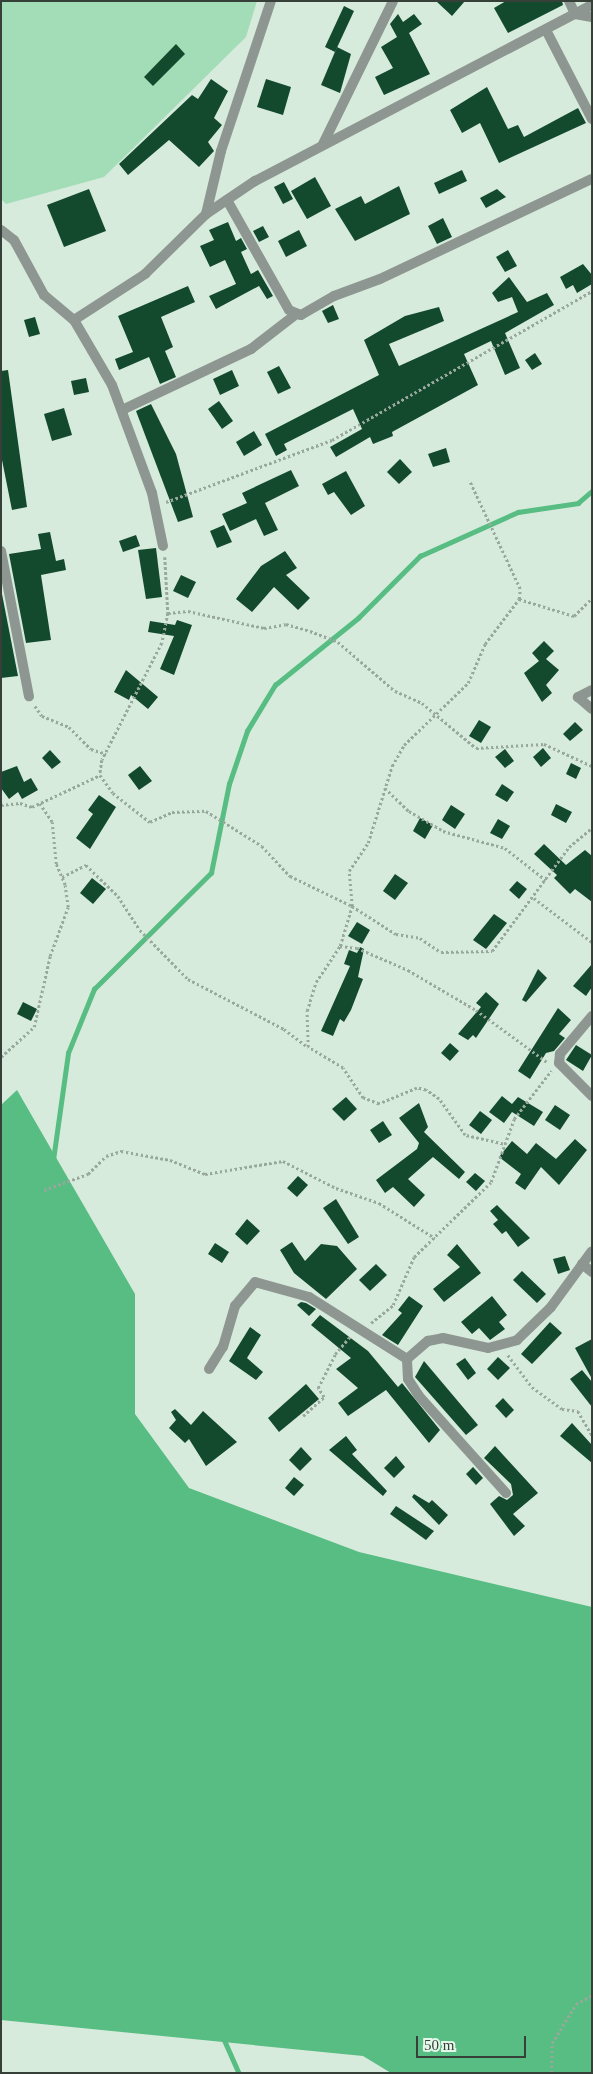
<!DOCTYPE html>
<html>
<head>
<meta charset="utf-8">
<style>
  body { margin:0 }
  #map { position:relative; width:593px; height:2074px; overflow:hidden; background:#d7ebdd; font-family:Georgia,serif }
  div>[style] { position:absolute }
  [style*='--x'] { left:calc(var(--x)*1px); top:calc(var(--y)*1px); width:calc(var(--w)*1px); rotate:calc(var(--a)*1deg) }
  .green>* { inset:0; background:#a3ddb7 }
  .water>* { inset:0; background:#58bd82 }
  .stream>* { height:4.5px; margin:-2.25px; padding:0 2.25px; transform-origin:2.25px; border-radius:2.25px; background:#58bd82 }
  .building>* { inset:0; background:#134a2d }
  .path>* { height:2.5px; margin-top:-1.25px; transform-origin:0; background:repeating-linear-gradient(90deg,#99a89d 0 2.5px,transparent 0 5px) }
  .street>* { height:10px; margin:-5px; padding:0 5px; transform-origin:5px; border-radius:5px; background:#8e9691 }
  span { translate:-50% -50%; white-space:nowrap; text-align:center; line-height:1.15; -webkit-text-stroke:5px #e4f8ea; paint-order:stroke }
  .frame { position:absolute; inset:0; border:2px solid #373f39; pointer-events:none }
  .scale { position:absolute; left:416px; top:2036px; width:110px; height:22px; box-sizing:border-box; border:2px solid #373f39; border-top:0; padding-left:6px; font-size:15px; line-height:18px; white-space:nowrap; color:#373f39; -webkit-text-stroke:4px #e4f8ea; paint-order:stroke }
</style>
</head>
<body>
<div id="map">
  <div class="green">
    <i style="clip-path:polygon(1px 1px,257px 1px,246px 37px,104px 177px,6px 204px,1px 199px)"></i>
  </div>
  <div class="water">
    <i style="clip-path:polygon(17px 1090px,135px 1294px,135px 1414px,189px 1488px,359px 1552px,592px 1607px,592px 2073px,391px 2073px,363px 2056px,1px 2020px,1px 1105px)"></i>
  </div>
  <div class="stream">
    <i style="--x:53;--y:1160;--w:108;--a:-82"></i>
    <i style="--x:68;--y:1053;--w:69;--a:-67.9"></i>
    <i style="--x:94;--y:989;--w:165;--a:-44.8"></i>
    <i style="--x:211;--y:873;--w:91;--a:-78.6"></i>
    <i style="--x:229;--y:784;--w:56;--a:-71.2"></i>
    <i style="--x:247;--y:731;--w:54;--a:-58.7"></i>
    <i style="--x:275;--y:685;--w:107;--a:-38.9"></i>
    <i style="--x:358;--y:618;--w:88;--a:-45"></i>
    <i style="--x:420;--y:556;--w:107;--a:-24.2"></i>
    <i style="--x:518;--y:512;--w:61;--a:-8.5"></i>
    <i style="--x:578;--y:503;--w:18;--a:-41"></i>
    <i style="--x:223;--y:2037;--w:39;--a:66"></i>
  </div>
  <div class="building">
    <i style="clip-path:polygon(436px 1px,465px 1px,452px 16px)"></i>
    <i style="clip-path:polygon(506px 1px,562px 1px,563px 5px,508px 33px,494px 8px)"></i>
    <i style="clip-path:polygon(344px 6px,354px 11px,335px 52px,325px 47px)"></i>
    <i style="clip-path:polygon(398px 14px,403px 22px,414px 14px,422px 24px,409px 33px,430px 74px,384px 95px,375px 77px,393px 68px,381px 47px,397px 37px,390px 24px)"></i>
    <i style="clip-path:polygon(176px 44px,185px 54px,153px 86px,144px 77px)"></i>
    <i style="clip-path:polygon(337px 47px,351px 54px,340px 93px,321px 85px)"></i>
    <i style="clip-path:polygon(211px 79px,228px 91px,214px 118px,222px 125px,208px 142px,214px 151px,199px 167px,169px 140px,128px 175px,119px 164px,192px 95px,198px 99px)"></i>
    <i style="clip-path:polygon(266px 79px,291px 87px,283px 115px,257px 107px)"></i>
    <i style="clip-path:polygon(487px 87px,508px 129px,518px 125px,524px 137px,578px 108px,586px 123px,499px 163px,480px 123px,462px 133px,450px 110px)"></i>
    <i style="clip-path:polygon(462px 170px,467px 181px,439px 194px,434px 183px)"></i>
    <i style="clip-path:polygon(315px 177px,331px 206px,307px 219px,291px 191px)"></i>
    <i style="clip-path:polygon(284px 182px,293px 199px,283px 204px,274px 187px)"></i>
    <i style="clip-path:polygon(399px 186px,410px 214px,355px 241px,335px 209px,361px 196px,365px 204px)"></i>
    <i style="clip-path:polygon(89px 189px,106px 231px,64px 247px,47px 205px)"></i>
    <i style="clip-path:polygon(497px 189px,506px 197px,486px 208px,480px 198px)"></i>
    <i style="clip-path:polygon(443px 218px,452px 237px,437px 244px,428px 226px)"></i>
    <i style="clip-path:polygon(228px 222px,236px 241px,241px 238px,247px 249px,241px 252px,251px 274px,258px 270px,273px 296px,267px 299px,259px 286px,216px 309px,209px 296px,236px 284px,225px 260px,210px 267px,200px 246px,214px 240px,209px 230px)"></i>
    <i style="clip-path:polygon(263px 226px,269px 237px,259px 242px,253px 231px)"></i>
    <i style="clip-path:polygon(299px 230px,307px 246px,286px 257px,278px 241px)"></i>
    <i style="clip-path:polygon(508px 250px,517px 266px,505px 272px,496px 257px)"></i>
    <i style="clip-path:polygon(583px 264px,592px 275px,592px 284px,577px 293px,573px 285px,566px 289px,560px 277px)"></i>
    <i style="clip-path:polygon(509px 277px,527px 302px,547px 293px,554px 305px,505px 333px,520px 368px,505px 375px,491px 341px,464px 354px,478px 385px,392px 432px,393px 436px,373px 444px,370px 437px,336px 457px,330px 447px,362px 429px,353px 409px,284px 444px,287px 450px,276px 456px,265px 434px,379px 375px,364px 340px,405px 316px,439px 307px,444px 321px,389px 344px,399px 366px,518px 312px,512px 297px,498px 302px,492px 293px)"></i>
    <i style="clip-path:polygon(188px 286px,195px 302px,161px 317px,173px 347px,165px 351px,176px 377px,160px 384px,149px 357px,119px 370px,115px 359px,133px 352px,118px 316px)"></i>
    <i style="clip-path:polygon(333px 305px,339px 319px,328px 323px,322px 311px)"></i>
    <i style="clip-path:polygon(35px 317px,40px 334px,29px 337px,24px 320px)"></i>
    <i style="clip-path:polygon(535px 353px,542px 364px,532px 370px,525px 360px)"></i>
    <i style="clip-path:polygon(279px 366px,291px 388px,278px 394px,267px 372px)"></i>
    <i style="clip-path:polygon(8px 370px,27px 507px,12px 510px,1px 455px,1px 371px)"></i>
    <i style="clip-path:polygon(232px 370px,239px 386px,220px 395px,213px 379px)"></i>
    <i style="clip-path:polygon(86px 378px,89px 392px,74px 395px,71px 381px)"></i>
    <i style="clip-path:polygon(219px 401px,233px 421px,222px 429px,208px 409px)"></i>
    <i style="clip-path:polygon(151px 404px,176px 454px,193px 517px,178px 522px,136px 411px)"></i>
    <i style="clip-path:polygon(64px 408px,72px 435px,52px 441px,44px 414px)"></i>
    <i style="clip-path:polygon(254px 431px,262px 445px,244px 456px,236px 442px)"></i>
    <i style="clip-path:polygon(446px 448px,450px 462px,433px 467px,428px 454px)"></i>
    <i style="clip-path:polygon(400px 459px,412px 472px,399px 484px,387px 472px)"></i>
    <i style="clip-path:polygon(291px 470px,299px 486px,265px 503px,278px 530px,264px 536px,256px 519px,230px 531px,222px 514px,247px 503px,242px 493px)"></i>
    <i style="clip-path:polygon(346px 471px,365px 506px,351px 515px,334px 492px,328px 495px,322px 484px)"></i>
    <i style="clip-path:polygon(224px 525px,232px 542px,217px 548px,210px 531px)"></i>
    <i style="clip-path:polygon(50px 532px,56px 561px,64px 559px,66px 570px,41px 575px,51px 640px,26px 643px,9px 554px,41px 549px,38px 534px)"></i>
    <i style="clip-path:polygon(136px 535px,140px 546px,123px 552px,119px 541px)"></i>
    <i style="clip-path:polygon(156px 548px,162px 597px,146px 599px,138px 550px)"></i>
    <i style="clip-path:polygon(285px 551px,297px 568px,286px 575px,310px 598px,298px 610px,274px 587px,252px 612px,236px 599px,261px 566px)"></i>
    <i style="clip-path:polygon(181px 575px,196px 582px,188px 598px,173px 591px)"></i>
    <i style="clip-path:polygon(1px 589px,18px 676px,1px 678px)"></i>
    <i style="clip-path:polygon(177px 620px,192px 625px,174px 675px,160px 669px,174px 636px,148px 632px,150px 621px,175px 625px)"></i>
    <i style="clip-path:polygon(544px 641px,554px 651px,546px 659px,559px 670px,546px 685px,552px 693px,542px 702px,524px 673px,539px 661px,532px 653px)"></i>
    <i style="clip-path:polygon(126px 670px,158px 697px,148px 709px,131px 695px,129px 700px,114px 692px)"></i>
    <i style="clip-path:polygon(479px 720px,491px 727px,481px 743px,469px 736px)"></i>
    <i style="clip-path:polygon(575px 722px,583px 730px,570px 741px,563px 734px)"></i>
    <i style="clip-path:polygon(543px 748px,551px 758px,541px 767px,533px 757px)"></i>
    <i style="clip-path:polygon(505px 749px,514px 761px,505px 768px,495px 757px)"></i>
    <i style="clip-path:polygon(50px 750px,61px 762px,52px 769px,42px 758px)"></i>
    <i style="clip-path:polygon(571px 763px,581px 768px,576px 779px,566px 774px)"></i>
    <i style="clip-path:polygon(17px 766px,24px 782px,31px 778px,38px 790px,22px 799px,18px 792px,9px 799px,1px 788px,1px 772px)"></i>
    <i style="clip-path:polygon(140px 766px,152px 781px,139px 790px,128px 775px)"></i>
    <i style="clip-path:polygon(502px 784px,514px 792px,507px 802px,495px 795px)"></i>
    <i style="clip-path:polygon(99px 795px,116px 807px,90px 849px,76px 838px,93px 814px,88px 810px)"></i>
    <i style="clip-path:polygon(556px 804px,572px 812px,566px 823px,551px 815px)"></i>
    <i style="clip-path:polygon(451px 805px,465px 814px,455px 829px,442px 820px)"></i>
    <i style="clip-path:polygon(420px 818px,433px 825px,425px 839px,413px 831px)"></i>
    <i style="clip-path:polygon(498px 819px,510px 826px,502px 839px,490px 833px)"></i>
    <i style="clip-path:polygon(544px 844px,566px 865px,585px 850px,592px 856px,592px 902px,575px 889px,570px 894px,554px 878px,557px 875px,534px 854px)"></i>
    <i style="clip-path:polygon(395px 874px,408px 883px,395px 900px,383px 891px)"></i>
    <i style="clip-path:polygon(92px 878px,106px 889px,93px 904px,80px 893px)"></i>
    <i style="clip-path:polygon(517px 881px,527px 889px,519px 899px,509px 890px)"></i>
    <i style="clip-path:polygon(494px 914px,507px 923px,486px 949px,473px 940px)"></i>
    <i style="clip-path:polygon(357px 922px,370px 930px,362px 944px,348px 936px)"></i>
    <i style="clip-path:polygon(360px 947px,364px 949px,358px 977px,363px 979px,351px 1010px,344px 1022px,340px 1019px,333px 1036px,321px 1031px,350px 966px,344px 964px,349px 950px,357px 953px)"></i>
    <i style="clip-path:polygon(592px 964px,592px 987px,586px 996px,573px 986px)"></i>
    <i style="clip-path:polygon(538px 969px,547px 978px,526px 1002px,522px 1000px)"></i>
    <i style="clip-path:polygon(486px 992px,499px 1004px,476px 1038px,473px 1035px,468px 1040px,458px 1034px,481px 1007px,476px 1003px)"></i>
    <i style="clip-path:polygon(23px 1002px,37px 1009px,31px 1021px,17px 1014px)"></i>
    <i style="clip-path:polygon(558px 1008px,571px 1020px,559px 1034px,565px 1038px,554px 1051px,546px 1053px,530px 1079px,518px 1071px)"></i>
    <i style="clip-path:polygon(450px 1043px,459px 1051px,450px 1061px,441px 1053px)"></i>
    <i style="clip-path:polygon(576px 1045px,592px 1055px,583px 1071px,566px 1060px)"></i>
    <i style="clip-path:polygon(502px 1096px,512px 1104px,518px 1097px,543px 1112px,534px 1126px,512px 1112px,504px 1123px,489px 1112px)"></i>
    <i style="clip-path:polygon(346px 1097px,357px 1109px,344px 1121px,332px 1109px)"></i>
    <i style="clip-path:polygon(419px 1103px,428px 1127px,424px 1132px,465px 1172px,459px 1179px,433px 1157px,408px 1179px,425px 1195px,414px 1207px,393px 1187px,385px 1193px,376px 1180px,417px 1149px,419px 1143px,399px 1118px)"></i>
    <i style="clip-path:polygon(555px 1105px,570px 1115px,560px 1130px,545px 1120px)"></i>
    <i style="clip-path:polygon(480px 1111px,492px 1120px,481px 1134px,469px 1125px)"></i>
    <i style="clip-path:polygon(383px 1121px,392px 1135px,379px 1143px,370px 1130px)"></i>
    <i style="clip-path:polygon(575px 1139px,587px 1150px,559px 1185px,541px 1167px,525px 1190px,515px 1183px,521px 1174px,499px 1157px,512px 1141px,527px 1154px,536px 1143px,556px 1159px)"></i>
    <i style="clip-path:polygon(475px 1173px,485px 1181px,476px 1191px,466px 1182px)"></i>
    <i style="clip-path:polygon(298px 1176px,308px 1185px,297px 1197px,287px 1188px)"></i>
    <i style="clip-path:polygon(336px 1199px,359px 1237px,348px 1244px,323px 1208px)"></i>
    <i style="clip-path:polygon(497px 1205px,530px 1238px,518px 1247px,506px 1231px,502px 1234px,493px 1224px,498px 1220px,490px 1211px)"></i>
    <i style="clip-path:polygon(247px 1219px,260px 1231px,247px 1245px,235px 1234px)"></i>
    <i style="clip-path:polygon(292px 1242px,305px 1261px,321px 1244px,337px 1246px,357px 1269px,326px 1299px,294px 1273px,280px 1250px)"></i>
    <i style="clip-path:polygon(215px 1243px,229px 1252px,222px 1263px,208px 1254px)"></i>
    <i style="clip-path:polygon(457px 1244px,481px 1273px,444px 1302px,433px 1289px,460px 1267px,447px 1255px)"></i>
    <i style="clip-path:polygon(565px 1256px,570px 1270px,558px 1274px,553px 1259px)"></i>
    <i style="clip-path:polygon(376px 1264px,387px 1275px,370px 1291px,359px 1280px)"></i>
    <i style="clip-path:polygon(522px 1271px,546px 1294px,537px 1303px,513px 1280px)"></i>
    <i style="clip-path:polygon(409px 1296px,423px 1306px,398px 1345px,382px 1335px,402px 1313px,398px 1310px)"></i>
    <i style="clip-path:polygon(492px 1296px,507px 1315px,499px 1322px,505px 1329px,490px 1340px,479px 1328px,472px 1334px,461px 1322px)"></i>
    <i style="clip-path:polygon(301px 1302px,306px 1303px,316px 1309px,309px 1316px,297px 1305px)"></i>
    <i style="clip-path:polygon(320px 1315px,368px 1351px,398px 1387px,402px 1383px,440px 1430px,429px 1443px,386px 1390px,348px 1416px,338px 1403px,358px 1388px,336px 1369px,351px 1358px,311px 1325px)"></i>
    <i style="clip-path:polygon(550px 1322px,562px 1333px,532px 1364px,521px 1354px)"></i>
    <i style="clip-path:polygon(250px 1327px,261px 1335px,247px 1358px,263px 1372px,256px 1380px,229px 1361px)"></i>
    <i style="clip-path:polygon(592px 1339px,592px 1379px,575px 1348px)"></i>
    <i style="clip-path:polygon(498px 1357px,510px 1368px,498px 1380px,487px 1369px)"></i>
    <i style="clip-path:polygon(465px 1358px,476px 1373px,468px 1380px,456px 1364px)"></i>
    <i style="clip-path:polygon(424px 1361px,478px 1425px,466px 1435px,415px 1377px)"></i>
    <i style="clip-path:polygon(582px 1370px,592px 1382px,592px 1407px,570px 1379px)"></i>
    <i style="clip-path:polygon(306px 1384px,319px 1399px,279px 1432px,268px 1418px)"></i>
    <i style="clip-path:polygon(503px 1398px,514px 1410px,506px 1418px,495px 1406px)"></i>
    <i style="clip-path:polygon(175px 1409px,191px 1425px,203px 1411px,237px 1442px,206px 1466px,189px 1439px,185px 1443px,169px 1428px,176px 1420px,171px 1412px)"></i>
    <i style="clip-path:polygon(572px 1423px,592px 1445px,592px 1463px,560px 1436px)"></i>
    <i style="clip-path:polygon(346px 1436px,357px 1450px,352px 1454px,387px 1491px,383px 1496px,329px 1450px)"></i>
    <i style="clip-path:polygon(495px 1446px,538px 1493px,513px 1514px,525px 1526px,514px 1536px,490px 1504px,499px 1496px,507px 1500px,513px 1495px,511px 1484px,484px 1458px)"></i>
    <i style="clip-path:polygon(301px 1447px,312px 1459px,300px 1471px,289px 1460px)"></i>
    <i style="clip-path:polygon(396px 1456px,405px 1467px,394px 1478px,384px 1468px)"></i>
    <i style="clip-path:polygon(473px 1467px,483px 1478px,476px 1485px,466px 1474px)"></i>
    <i style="clip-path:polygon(294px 1477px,304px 1485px,294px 1496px,285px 1488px)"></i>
    <i style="clip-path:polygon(414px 1494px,429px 1503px,432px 1500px,448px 1515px,439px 1525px,412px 1497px)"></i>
    <i style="clip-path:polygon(396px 1506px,434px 1531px,426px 1540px,390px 1514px)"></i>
  </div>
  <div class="path">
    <i style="--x:166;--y:502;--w:177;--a:-20.5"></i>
    <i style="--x:332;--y:440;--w:300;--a:-29.8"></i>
    <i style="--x:165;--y:557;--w:56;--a:86.9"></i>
    <i style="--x:168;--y:613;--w:31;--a:101"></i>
    <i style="--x:162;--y:643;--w:131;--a:117.1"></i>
    <i style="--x:102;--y:760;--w:15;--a:98"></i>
    <i style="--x:100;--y:775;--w:22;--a:54"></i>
    <i style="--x:113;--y:793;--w:47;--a:38.1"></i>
    <i style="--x:150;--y:822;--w:24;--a:-24"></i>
    <i style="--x:172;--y:812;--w:34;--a:-2"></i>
    <i style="--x:206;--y:811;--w:66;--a:32"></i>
    <i style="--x:262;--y:846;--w:41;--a:47"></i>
    <i style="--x:290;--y:876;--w:69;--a:25.8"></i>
    <i style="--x:352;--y:906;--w:52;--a:32.5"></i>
    <i style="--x:396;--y:934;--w:24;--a:9"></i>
    <i style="--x:420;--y:938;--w:25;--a:34"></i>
    <i style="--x:441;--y:952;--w:51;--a:-1.1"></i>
    <i style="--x:492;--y:951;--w:129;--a:-53.5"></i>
    <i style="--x:569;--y:847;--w:30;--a:-40"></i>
    <i style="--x:519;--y:599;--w:58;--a:17.2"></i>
    <i style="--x:574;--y:616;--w:25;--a:-45"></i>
    <i style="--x:168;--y:613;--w:20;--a:-6"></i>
    <i style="--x:188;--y:611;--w:78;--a:12.6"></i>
    <i style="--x:264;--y:628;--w:22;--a:-10"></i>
    <i style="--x:286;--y:624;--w:25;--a:16"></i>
    <i style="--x:310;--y:631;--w:30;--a:21"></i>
    <i style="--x:338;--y:642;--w:75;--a:40.7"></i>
    <i style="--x:395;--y:691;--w:30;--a:24"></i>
    <i style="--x:422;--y:703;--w:70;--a:39.8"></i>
    <i style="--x:476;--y:748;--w:68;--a:-3.4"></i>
    <i style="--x:544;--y:744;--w:53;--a:24.6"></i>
    <i style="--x:35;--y:706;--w:12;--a:55"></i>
    <i style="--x:42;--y:716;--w:29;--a:22"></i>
    <i style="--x:69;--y:727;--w:31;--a:45"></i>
    <i style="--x:91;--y:749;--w:16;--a:18"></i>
    <i style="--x:385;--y:788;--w:33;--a:44"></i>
    <i style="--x:409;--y:811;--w:39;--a:30"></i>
    <i style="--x:443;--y:831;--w:64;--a:15.3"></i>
    <i style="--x:505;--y:848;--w:52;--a:38"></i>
    <i style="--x:1;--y:805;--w:19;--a:-6"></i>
    <i style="--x:20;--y:803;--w:13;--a:18"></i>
    <i style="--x:32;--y:807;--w:75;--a:-25.2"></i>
    <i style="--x:62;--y:877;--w:27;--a:-27"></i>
    <i style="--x:86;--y:865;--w:45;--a:44.1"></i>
    <i style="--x:118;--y:896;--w:40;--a:57.1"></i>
    <i style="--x:140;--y:930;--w:69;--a:45.6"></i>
    <i style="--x:188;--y:979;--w:108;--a:27.5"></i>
    <i style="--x:284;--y:1029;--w:30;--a:37"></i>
    <i style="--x:534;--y:898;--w:73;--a:37.2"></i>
    <i style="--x:340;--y:946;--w:42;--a:-73.3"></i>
    <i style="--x:352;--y:906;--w:35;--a:-95"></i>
    <i style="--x:349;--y:871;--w:34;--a:-56"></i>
    <i style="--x:368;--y:843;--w:81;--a:-72.7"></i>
    <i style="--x:392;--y:766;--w:24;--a:-60"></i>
    <i style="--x:404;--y:745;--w:89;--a:-44.1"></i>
    <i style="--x:468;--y:683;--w:43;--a:-66.4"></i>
    <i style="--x:485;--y:644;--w:56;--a:-52.9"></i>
    <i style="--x:519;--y:599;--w:10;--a:-84"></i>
    <i style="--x:520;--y:589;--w:120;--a:-115.1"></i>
    <i style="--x:1;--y:1057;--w:45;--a:-42.3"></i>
    <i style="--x:34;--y:1027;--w:73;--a:-77.3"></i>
    <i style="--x:50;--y:956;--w:52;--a:-69.8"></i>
    <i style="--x:68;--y:907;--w:22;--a:-98"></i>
    <i style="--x:65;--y:885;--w:23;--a:-113"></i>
    <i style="--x:56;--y:864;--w:42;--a:-95.4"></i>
    <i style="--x:52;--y:822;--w:22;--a:-124"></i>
    <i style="--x:503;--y:1144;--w:39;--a:-167"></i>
    <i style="--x:465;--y:1135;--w:44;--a:-125.8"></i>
    <i style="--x:439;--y:1099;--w:16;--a:-145"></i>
    <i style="--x:426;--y:1090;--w:9;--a:-167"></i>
    <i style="--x:417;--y:1088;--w:41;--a:157.2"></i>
    <i style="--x:379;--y:1104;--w:17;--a:-159"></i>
    <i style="--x:363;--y:1098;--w:36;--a:-124"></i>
    <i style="--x:343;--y:1068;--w:41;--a:-149"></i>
    <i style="--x:308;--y:1047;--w:36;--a:-92"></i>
    <i style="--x:307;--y:1011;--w:30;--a:-73"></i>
    <i style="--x:316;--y:982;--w:43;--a:-56.3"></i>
    <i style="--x:340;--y:946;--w:17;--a:7"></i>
    <i style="--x:357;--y:948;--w:56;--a:23.3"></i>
    <i style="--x:408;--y:970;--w:79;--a:30.5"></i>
    <i style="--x:476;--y:1010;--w:88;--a:36.2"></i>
    <i style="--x:44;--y:1190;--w:47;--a:-20"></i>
    <i style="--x:88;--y:1174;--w:25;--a:-45"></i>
    <i style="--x:106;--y:1156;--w:16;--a:-18"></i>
    <i style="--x:121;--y:1151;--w:50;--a:10.4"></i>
    <i style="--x:170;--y:1160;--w:38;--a:22"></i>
    <i style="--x:205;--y:1174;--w:79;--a:-9.5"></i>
    <i style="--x:283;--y:1161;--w:59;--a:27"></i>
    <i style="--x:336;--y:1188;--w:46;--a:19.2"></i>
    <i style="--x:379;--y:1203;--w:66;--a:32"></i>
    <i style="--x:371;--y:1323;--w:28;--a:-39"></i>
    <i style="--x:393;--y:1305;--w:52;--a:-66.4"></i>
    <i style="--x:414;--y:1257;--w:107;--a:-44.2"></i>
    <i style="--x:491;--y:1182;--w:67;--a:-69.9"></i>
    <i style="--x:514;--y:1119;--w:61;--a:-52.4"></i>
    <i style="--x:508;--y:1355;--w:40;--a:53"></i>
    <i style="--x:532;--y:1387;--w:37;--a:36"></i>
    <i style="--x:562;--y:1409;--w:16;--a:7"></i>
    <i style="--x:578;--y:1411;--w:28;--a:60"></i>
    <i style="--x:303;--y:1416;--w:28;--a:-42"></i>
    <i style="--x:324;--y:1397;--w:11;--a:-124"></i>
    <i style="--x:318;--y:1388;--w:38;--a:-63"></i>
    <i style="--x:335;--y:1354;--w:23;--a:-49"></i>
    <i style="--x:551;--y:2073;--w:30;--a:-88"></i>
    <i style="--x:552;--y:2043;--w:46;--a:-58.4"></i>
    <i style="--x:576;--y:2004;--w:18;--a:-29"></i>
  </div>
  <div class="street">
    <i style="--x:569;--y:1;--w:14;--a:65"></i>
    <i style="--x:575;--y:14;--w:17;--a:10"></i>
    <i style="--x:546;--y:30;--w:100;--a:62.7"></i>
    <i style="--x:323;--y:144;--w:159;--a:-63.9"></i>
    <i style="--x:227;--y:200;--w:126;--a:60.6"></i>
    <i style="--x:289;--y:310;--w:13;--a:23"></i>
    <i style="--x:301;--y:315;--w:38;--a:-30"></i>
    <i style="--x:334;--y:296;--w:49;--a:-20.3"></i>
    <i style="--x:380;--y:279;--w:234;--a:-25.3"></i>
    <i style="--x:206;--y:214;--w:65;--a:-76.6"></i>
    <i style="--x:221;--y:151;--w:158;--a:-71.6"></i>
    <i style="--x:1;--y:230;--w:16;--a:38"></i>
    <i style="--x:14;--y:240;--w:63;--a:61.4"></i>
    <i style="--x:44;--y:295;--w:39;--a:40"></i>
    <i style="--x:74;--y:320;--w:75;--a:59.7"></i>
    <i style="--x:112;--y:385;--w:115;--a:69.7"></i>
    <i style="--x:152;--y:493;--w:54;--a:78.3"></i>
    <i style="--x:74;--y:320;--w:85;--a:-32.9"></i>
    <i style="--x:145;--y:274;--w:86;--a:-44.5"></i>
    <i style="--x:206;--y:214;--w:59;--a:-34"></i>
    <i style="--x:255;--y:181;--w:380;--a:-27.6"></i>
    <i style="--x:122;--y:410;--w:143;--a:-25.3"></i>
    <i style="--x:251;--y:349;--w:56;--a:-37.7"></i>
    <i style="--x:1;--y:551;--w:148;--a:79.1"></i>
    <i style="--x:592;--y:690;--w:16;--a:153"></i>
    <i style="--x:578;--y:697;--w:18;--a:41"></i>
    <i style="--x:592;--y:1016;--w:50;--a:130.1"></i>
    <i style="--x:560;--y:1054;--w:9;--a:96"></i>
    <i style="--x:559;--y:1063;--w:47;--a:45"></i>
    <i style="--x:582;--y:1264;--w:13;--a:39"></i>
    <i style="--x:209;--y:1369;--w:26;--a:-58"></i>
    <i style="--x:223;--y:1347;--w:43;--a:-73.7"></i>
    <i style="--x:235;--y:1306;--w:31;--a:-50"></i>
    <i style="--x:255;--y:1282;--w:56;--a:15.5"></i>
    <i style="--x:309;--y:1297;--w:116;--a:32.3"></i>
    <i style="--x:506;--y:1493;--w:130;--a:-131.9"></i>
    <i style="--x:419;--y:1396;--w:20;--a:-123"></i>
    <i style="--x:408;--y:1379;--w:20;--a:-93"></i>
    <i style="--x:407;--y:1359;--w:28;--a:-41"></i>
    <i style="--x:428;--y:1341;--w:15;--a:-11"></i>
    <i style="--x:443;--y:1338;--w:46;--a:12.5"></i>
    <i style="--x:488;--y:1348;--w:30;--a:-15"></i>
    <i style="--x:517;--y:1340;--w:47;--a:-44.1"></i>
    <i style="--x:551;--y:1307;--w:69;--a:-53.8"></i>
  </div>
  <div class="frame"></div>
  <div class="scale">50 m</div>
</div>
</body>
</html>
